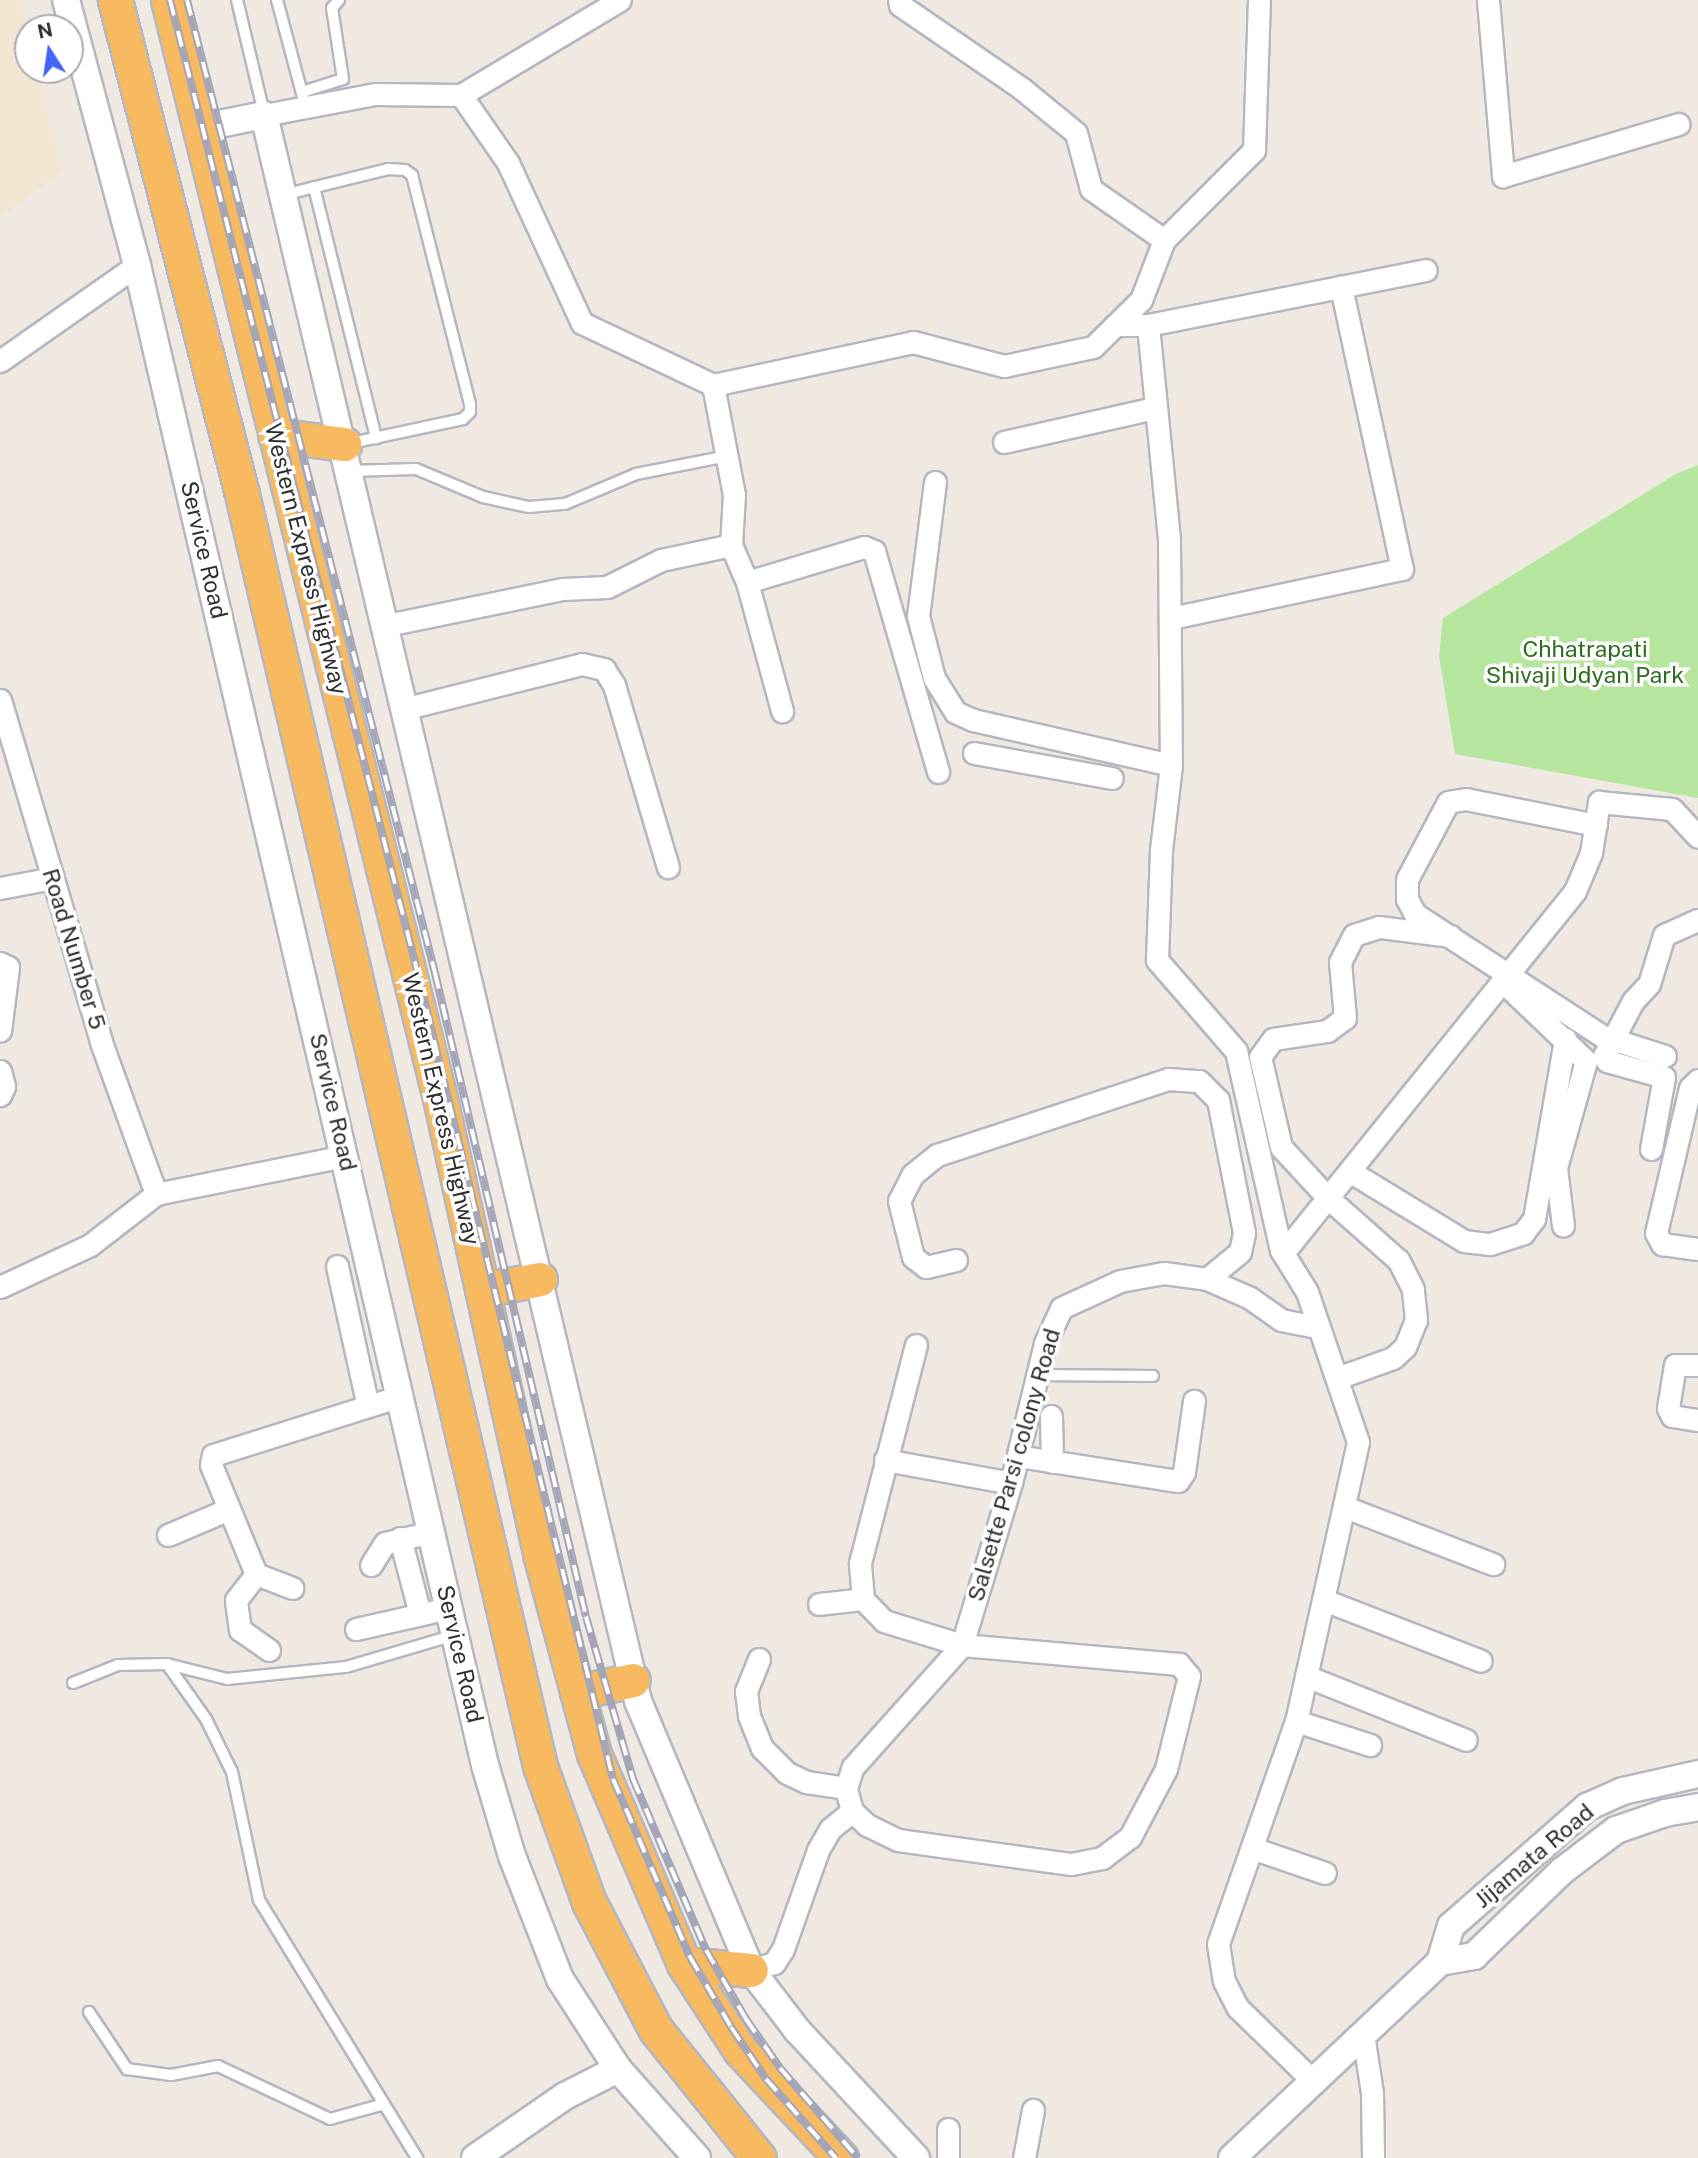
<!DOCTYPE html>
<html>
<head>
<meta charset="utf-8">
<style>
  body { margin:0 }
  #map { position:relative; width:1698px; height:2158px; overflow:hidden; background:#efe9e1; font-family:"Public Sans",sans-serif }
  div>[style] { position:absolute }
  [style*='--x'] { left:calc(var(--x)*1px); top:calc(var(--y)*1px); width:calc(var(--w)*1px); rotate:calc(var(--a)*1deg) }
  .education>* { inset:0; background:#f0e6d1 }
  .green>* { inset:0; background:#b6e59e }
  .roads { filter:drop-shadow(2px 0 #b4b7c1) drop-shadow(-2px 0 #b4b7c1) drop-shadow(0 2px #b4b7c1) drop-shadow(0 -2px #b4b7c1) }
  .service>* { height:10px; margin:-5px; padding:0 5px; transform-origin:5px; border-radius:5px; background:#fff }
  .minor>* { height:21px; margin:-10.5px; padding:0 10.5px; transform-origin:10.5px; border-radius:10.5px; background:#fff }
  .tertiary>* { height:26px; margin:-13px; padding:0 13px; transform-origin:13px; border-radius:13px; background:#fff }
  .trunk>* { height:33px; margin:-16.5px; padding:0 16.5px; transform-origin:16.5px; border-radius:16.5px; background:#f8ba60 }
  .rail>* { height:8px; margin-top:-4px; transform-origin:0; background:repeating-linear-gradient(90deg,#fff 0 16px,#a3a6b8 0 32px); box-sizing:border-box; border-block:2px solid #a3a6b8 }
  span { translate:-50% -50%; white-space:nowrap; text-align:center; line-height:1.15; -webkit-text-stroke:7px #fff; paint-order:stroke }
  .street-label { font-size:23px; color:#2e2e2e }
  .park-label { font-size:23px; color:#2c6e1b }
  .north { position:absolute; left:14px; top:14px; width:70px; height:70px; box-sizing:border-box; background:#fff; border:2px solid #ababab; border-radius:50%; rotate:348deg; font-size:19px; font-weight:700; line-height:28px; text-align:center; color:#2e2e2e }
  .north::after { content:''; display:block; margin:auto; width:24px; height:32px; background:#4264fb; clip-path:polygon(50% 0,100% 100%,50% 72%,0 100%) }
</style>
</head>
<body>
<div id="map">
  <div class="education">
    <i style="clip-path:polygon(0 0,20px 0,28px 30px,28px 70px,38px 70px,63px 171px,0 218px)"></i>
  </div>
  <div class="green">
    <i style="clip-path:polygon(1698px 465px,1698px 798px,1455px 754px,1439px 656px,1443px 618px,1676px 474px)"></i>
  </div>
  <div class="roads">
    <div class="service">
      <i style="--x:237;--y:0;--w:116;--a:76.6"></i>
      <i style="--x:277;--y:0;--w:100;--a:75"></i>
      <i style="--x:302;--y:92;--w:43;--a:-17.6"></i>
      <i style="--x:343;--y:79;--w:72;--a:-98.8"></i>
      <i style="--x:332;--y:8;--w:11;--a:-49"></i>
      <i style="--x:314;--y:187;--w:259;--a:76.1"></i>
      <i style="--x:283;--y:195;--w:108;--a:-13.9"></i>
      <i style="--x:388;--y:169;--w:17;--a:3"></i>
      <i style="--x:405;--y:170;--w:9;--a:36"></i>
      <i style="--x:412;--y:175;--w:236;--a:75.8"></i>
      <i style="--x:470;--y:404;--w:8;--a:90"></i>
      <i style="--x:470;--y:412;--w:10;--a:135"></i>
      <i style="--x:463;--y:419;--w:120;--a:167.9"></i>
      <i style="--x:350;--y:471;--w:66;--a:-1.7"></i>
      <i style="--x:416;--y:469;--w:73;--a:22.7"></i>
      <i style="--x:483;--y:497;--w:47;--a:12.3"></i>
      <i style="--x:529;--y:507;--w:36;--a:-5"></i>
      <i style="--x:565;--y:504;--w:77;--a:-22.9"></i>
      <i style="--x:636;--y:474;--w:94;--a:-11.1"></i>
      <i style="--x:1038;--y:1375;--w:115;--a:0.5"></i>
      <i style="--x:167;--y:1664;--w:67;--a:54.7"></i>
      <i style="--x:206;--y:1719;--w:59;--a:63.9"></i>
      <i style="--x:232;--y:1772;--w:131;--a:78.1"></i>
      <i style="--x:259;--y:1900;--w:303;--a:58.5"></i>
      <i style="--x:73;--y:1683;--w:48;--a:-21.8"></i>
      <i style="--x:118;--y:1665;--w:49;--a:-1.2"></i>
      <i style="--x:167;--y:1664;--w:62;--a:14"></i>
      <i style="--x:227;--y:1679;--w:120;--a:-5.8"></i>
      <i style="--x:346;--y:1667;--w:114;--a:-16.4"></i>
      <i style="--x:89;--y:2012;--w:69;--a:56.3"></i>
      <i style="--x:127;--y:2069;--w:44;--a:7.8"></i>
      <i style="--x:171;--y:2075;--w:48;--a:-10.8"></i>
      <i style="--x:218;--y:2066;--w:124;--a:25.3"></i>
      <i style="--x:330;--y:2119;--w:53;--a:-15.4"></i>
    </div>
    <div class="minor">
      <i style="--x:899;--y:0;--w:5;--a:79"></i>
      <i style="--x:900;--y:5;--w:147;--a:34.4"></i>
      <i style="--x:1021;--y:88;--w:71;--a:39.3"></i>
      <i style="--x:1076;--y:133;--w:58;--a:75"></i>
      <i style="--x:1091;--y:189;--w:89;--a:34.9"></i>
      <i style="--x:1488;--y:0;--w:177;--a:85.1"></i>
      <i style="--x:1503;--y:176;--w:183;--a:-16.5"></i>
      <i style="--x:461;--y:95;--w:185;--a:-30.9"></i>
      <i style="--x:264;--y:115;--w:113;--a:-10.7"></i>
      <i style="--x:375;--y:94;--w:86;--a:0.7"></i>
      <i style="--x:461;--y:95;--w:83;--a:55.3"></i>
      <i style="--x:508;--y:163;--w:176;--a:65.2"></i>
      <i style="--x:582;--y:323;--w:145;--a:25.3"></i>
      <i style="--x:713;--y:385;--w:205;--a:-12.1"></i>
      <i style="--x:913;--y:342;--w:94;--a:14.8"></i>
      <i style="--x:1004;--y:366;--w:91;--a:-12.1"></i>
      <i style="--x:1093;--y:347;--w:67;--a:-44.4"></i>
      <i style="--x:1141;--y:300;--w:64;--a:-69"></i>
      <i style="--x:1164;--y:240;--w:127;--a:-45"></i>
      <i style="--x:1254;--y:150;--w:150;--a:-88.1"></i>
      <i style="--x:1115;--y:325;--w:33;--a:0"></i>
      <i style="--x:1148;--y:325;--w:217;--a:84.4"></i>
      <i style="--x:1169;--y:541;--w:224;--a:89.5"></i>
      <i style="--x:1171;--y:765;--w:86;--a:96.7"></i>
      <i style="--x:1161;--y:850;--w:110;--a:92.1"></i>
      <i style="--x:1157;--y:960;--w:121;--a:49"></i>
      <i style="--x:1236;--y:1051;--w:204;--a:77.3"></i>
      <i style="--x:1281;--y:1250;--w:49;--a:58.2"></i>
      <i style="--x:1307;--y:1292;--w:158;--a:71.2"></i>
      <i style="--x:1358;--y:1442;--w:286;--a:102.5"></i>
      <i style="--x:1296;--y:1721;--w:236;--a:109.3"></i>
      <i style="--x:1218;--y:1944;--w:37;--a:81"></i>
      <i style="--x:1224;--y:1981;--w:30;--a:63"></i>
      <i style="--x:1238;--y:2008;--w:105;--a:44.2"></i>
      <i style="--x:1148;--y:325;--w:283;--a:-11.2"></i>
      <i style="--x:0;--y:361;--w:167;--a:-35"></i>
      <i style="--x:1004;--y:442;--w:155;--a:-12.7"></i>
      <i style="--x:935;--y:482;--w:135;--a:97.2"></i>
      <i style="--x:918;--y:616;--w:64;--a:75.5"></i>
      <i style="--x:934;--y:678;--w:40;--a:58"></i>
      <i style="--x:955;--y:712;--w:20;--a:24"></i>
      <i style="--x:973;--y:720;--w:203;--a:12.8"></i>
      <i style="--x:731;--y:545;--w:40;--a:66.6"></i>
      <i style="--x:747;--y:582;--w:122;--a:-16.7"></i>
      <i style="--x:864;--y:547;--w:11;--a:22"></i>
      <i style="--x:874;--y:551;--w:230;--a:73.8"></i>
      <i style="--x:747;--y:582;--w:134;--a:74.8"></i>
      <i style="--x:1171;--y:618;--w:236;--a:-12"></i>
      <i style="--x:1402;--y:569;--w:289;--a:-102.2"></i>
      <i style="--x:387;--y:625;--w:179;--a:-11.6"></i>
      <i style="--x:562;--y:589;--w:45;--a:-2.5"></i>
      <i style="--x:607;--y:587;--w:60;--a:-26.6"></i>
      <i style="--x:661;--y:560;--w:72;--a:-12.1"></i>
      <i style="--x:731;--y:545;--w:50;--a:-86.6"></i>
      <i style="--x:734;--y:495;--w:112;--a:-100.8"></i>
      <i style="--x:0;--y:700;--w:357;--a:73.5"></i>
      <i style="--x:101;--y:1042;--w:162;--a:70.1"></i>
      <i style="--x:407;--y:708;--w:180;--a:-14.1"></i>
      <i style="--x:582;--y:664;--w:23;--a:13"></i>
      <i style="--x:604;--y:669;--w:19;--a:58"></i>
      <i style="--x:614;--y:685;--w:190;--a:73.5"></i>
      <i style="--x:974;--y:753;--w:140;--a:10.3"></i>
      <i style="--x:1596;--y:825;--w:133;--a:-168.7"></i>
      <i style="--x:1466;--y:799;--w:18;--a:171"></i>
      <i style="--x:1448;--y:802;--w:87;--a:118"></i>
      <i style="--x:1407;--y:879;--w:20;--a:90"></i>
      <i style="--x:1407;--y:899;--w:17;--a:62"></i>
      <i style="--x:1415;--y:914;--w:223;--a:33.1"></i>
      <i style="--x:1602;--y:1036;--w:66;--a:17.6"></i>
      <i style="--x:0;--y:888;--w:54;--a:-10.7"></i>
      <i style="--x:0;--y:963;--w:9;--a:27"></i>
      <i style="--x:8;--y:967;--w:64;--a:97.1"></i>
      <i style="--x:1504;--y:983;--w:113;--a:43.6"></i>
      <i style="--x:1586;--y:1061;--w:111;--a:105.7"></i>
      <i style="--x:1556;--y:1168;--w:58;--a:83.1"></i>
      <i style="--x:0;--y:1071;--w:16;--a:75"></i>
      <i style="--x:4;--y:1086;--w:10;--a:114"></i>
      <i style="--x:1698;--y:1080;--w:11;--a:135"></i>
      <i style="--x:1690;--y:1088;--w:149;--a:103.2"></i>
      <i style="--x:1656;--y:1233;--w:13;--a:61"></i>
      <i style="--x:1662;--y:1244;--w:36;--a:8"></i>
      <i style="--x:1651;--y:1149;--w:73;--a:-79.8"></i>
      <i style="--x:1664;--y:1077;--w:59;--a:-164.3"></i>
      <i style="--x:1607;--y:1061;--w:6;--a:-121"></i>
      <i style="--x:1604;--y:1056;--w:62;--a:-62.2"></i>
      <i style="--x:1633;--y:1001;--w:23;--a:-47"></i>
      <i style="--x:1649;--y:984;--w:51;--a:-73"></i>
      <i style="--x:1664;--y:935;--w:37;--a:-24"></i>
      <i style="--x:1351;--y:1172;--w:132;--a:31.4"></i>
      <i style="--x:1464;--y:1241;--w:26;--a:7"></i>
      <i style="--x:1490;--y:1244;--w:35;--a:-18"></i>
      <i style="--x:1523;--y:1233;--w:18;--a:-52"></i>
      <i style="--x:1534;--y:1219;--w:183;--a:-80.2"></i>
      <i style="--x:1283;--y:1253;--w:465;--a:-51.1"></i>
      <i style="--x:1575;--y:891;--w:41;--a:-67.2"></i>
      <i style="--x:1591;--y:853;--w:52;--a:-81.1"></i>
      <i style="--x:1599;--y:802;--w:73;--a:5.5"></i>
      <i style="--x:1672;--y:809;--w:38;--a:47"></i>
      <i style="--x:956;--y:1260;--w:31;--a:167"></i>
      <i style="--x:926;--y:1267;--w:16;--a:-142"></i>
      <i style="--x:913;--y:1257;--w:58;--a:-104"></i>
      <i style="--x:899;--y:1201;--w:29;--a:-63"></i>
      <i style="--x:912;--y:1175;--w:32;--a:-39"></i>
      <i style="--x:937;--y:1155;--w:243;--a:-18.2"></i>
      <i style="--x:1168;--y:1079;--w:31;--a:4"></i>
      <i style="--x:1199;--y:1081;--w:27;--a:45"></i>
      <i style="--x:1218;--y:1100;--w:136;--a:78.9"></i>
      <i style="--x:1244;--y:1233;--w:19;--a:102"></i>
      <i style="--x:1240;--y:1252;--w:43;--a:140.7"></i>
      <i style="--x:337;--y:1266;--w:140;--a:77.6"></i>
      <i style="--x:0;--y:1287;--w:99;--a:-25"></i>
      <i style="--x:90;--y:1245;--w:83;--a:-37.7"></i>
      <i style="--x:156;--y:1194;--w:193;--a:-11.4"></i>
      <i style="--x:1698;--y:1365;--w:23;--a:180"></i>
      <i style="--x:1675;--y:1365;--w:44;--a:99.2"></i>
      <i style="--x:1668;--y:1408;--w:9;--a:63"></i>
      <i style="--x:1672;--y:1416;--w:26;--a:9"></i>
      <i style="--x:1337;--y:1378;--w:59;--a:-19.7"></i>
      <i style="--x:1393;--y:1358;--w:16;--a:-43"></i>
      <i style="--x:1405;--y:1347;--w:29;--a:-68"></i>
      <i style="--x:1416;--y:1320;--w:31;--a:-96"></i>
      <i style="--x:1413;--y:1289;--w:33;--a:-117"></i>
      <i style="--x:1398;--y:1260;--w:94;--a:-138.5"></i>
      <i style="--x:1328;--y:1198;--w:69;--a:-132.7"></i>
      <i style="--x:1281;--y:1147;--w:92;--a:-103.1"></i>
      <i style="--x:1260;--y:1057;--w:22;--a:-54"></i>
      <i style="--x:1273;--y:1039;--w:55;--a:-8.4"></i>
      <i style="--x:1327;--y:1031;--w:22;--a:-36"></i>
      <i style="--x:1345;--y:1018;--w:56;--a:-95.1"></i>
      <i style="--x:1340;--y:962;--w:30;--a:-63"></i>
      <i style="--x:1354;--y:935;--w:26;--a:-18"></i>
      <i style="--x:1379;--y:927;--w:72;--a:7.2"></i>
      <i style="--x:1051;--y:1416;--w:46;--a:88.8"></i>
      <i style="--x:1018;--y:1456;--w:162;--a:8.9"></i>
      <i style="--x:1178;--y:1481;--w:11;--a:-56"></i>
      <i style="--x:1184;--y:1472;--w:72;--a:-82"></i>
      <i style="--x:885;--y:1460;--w:128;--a:10.3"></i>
      <i style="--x:1345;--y:1507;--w:159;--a:21.1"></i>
      <i style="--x:168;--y:1535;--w:66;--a:-23.1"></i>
      <i style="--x:400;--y:1538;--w:79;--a:75.3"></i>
      <i style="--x:371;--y:1565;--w:26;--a:-58"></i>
      <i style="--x:385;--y:1543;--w:47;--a:-13.4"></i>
      <i style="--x:256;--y:1574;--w:39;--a:21"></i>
      <i style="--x:1324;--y:1600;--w:168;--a:21.2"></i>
      <i style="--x:819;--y:1604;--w:44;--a:-6.5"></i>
      <i style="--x:356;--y:1629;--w:95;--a:-12.7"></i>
      <i style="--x:269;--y:1650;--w:35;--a:-145"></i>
      <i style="--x:240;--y:1630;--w:30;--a:-98"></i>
      <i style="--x:236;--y:1600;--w:33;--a:-52"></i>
      <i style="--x:256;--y:1574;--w:118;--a:-112.4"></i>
      <i style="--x:211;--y:1465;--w:10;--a:-79"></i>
      <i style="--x:213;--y:1455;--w:196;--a:-17.5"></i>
      <i style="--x:759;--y:1659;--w:35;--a:112"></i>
      <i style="--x:746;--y:1691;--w:25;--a:83"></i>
      <i style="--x:749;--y:1716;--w:35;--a:68"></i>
      <i style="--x:762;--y:1748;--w:35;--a:45"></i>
      <i style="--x:787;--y:1773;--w:21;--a:25"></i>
      <i style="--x:806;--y:1782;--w:40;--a:8.5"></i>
      <i style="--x:1306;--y:1676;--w:172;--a:21.8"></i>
      <i style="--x:1296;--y:1721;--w:78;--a:18"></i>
      <i style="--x:852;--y:1811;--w:21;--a:43"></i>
      <i style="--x:867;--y:1825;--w:34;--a:26"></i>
      <i style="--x:898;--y:1840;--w:175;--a:7.9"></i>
      <i style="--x:1071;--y:1864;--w:32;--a:-11"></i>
      <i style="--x:1102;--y:1858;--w:35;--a:-37"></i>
      <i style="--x:1130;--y:1837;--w:77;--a:-62.1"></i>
      <i style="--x:1166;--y:1769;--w:96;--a:-76.1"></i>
      <i style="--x:1189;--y:1676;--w:16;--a:-130"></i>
      <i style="--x:1179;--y:1664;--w:218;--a:-175"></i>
      <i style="--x:962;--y:1645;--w:82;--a:-162.9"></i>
      <i style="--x:884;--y:1621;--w:30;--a:-134"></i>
      <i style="--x:863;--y:1599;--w:36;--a:-95"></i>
      <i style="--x:860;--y:1563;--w:225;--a:-75.6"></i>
      <i style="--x:852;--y:1811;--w:24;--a:-105"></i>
      <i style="--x:846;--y:1788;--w:22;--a:-72"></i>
      <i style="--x:853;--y:1767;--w:164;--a:-48.2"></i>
      <i style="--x:962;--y:1645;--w:169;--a:-73.2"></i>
      <i style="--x:1011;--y:1483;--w:144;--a:-76.3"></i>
      <i style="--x:1045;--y:1343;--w:38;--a:-65"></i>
      <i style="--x:1061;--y:1308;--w:65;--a:-24.6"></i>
      <i style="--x:1120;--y:1281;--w:45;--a:-10.3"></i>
      <i style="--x:1164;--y:1273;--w:43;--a:7.9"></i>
      <i style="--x:1207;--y:1279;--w:47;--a:23.8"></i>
      <i style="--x:1250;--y:1298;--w:38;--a:35"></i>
      <i style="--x:1281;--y:1320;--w:36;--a:11"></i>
      <i style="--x:1252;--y:1848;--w:77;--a:18.9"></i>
      <i style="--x:751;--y:1970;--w:24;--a:-17"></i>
      <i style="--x:774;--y:1963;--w:17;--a:-57"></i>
      <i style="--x:783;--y:1949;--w:105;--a:-70.5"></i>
      <i style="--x:818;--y:1850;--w:24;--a:-60"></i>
      <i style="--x:830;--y:1829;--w:28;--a:-39"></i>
      <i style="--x:1363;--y:2034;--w:60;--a:81.3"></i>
      <i style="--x:1372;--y:2093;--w:65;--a:89.1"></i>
      <i style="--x:948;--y:2129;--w:29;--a:90"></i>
      <i style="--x:1024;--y:2158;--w:49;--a:-79.4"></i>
    </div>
    <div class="tertiary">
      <i style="--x:66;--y:0;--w:274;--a:75"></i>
      <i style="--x:137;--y:265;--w:1540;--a:76.94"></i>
      <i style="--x:485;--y:1765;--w:95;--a:73.5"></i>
      <i style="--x:512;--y:1856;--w:132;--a:68.7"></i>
      <i style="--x:560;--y:1979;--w:107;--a:57.2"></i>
      <i style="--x:618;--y:2069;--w:119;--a:48.4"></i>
      <i style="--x:200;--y:128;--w:65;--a:-11.5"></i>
      <i style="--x:264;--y:115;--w:1630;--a:76.73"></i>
      <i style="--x:638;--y:1701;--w:292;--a:67.2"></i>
      <i style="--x:751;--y:1970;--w:76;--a:52.5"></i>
      <i style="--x:797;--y:2030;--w:175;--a:47.1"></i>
      <i style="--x:1440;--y:1962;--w:35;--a:-10"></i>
      <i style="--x:1474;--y:1956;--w:122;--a:-44"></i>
      <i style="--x:1562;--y:1871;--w:68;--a:-37.2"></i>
      <i style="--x:1616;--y:1830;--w:52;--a:-19.1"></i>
      <i style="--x:1665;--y:1813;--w:34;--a:-10"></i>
      <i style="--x:475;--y:2158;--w:109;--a:-34.6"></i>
      <i style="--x:565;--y:2096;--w:59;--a:-27"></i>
      <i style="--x:1232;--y:2158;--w:286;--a:-43.3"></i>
      <i style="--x:1440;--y:1962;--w:38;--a:-73"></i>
      <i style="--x:1451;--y:1926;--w:181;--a:-41.2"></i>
      <i style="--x:1587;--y:1807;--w:39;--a:-24"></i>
      <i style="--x:1623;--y:1791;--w:77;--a:-12.8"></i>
    </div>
    <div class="trunk">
      <i style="--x:115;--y:0;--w:506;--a:75.58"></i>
      <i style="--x:241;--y:490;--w:1311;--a:76.81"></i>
      <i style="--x:540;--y:1766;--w:145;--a:70.2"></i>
      <i style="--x:589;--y:1902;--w:144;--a:62.4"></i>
      <i style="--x:656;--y:2030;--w:164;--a:51.2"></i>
      <i style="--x:168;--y:0;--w:1131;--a:76.09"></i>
      <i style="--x:440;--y:1098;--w:467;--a:77.6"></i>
      <i style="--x:540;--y:1554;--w:207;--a:74.9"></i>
      <i style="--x:594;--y:1754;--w:228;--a:66.8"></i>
      <i style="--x:684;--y:1964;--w:103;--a:56.9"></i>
      <i style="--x:740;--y:2050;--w:148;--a:46.9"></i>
      <i style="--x:275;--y:435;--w:70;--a:7.4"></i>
      <i style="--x:482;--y:1290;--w:59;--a:-10.7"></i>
      <i style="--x:577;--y:1692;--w:57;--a:-12.1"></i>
      <i style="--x:684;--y:1964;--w:67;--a:5.1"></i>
    </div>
  </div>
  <div class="rail">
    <i style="--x:170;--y:0;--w:1009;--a:75.72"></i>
    <i style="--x:419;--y:978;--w:824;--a:76.39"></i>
    <i style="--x:613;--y:1779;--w:194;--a:66.6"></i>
    <i style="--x:690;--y:1957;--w:81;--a:59.6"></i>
    <i style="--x:731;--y:2027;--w:63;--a:56.1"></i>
    <i style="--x:766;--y:2079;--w:106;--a:48.5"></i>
    <i style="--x:187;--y:0;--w:1004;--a:75.7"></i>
    <i style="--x:435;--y:973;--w:661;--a:76.8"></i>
    <i style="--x:586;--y:1617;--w:169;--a:73.8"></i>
    <i style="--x:633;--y:1779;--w:186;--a:66.9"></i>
    <i style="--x:706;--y:1950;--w:80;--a:59.9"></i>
    <i style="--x:746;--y:2019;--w:60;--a:55.2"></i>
    <i style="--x:780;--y:2068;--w:119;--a:49.1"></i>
  </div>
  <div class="street-label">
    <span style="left:204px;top:550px;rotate:77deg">Service Road</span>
    <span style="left:306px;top:559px;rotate:76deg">Western Express Highway</span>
    <span style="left:74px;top:949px;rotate:73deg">Road Number 5</span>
    <span style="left:333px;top:1102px;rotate:77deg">Service Road</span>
    <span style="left:441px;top:1109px;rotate:77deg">Western Express Highway</span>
    <span style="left:1014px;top:1465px;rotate:-74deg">Salsette Parsi colony Road</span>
    <span style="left:460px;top:1654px;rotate:77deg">Service Road</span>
    <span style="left:1534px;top:1856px;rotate:-40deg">Jijamata Road</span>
  </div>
  <div class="park-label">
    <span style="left:1585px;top:662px">Chhatrapati<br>Shivaji Udyan Park</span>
  </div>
  <div class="north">N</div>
</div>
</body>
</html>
